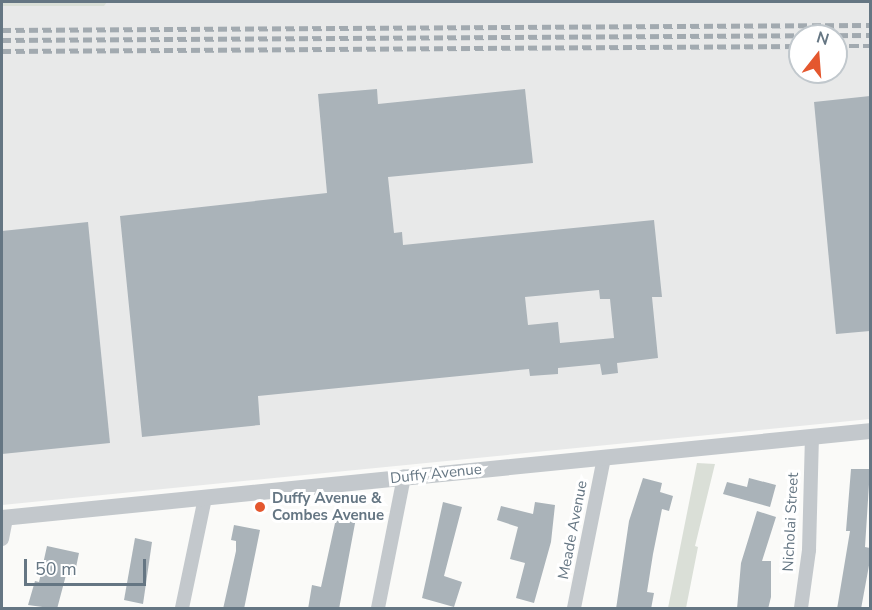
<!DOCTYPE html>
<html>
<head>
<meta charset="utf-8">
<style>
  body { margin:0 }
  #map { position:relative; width:872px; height:610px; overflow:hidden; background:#fafaf8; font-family:"Nunito Sans",sans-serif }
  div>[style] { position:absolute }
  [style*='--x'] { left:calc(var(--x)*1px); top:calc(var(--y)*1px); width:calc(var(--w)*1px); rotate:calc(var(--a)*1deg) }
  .built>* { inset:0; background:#e8e9e9 }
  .green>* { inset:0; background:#dadfd7 }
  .building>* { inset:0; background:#aab3b9 }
  .minor>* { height:14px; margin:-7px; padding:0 7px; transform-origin:7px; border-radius:7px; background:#c3c8cc }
  .tertiary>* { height:16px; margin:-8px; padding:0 8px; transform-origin:8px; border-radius:8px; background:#c3c8cc }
  .rail>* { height:4.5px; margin-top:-2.25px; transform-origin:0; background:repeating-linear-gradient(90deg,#a2aab0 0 9px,transparent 0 13.5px) }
  .dots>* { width:16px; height:16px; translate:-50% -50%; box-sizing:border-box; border:3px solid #fff; border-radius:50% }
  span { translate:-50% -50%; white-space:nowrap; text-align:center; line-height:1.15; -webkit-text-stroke:6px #fff; paint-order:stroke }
  .street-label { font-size:15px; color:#657683 }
  .poi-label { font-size:15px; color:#657683; font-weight:700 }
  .left { translate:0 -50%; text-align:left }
  .frame { position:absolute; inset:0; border:3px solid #657683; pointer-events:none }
  .north { position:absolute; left:788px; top:24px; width:60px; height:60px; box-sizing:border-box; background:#fff; border:2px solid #c1c8cd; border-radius:50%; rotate:17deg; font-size:16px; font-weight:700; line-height:24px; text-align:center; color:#657683 }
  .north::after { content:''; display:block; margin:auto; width:21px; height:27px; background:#e4572e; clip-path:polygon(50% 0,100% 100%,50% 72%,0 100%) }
  .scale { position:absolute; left:24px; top:559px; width:122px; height:27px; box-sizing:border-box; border:3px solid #657683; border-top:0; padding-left:8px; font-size:18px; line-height:21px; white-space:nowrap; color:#657683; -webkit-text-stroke:4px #fff; paint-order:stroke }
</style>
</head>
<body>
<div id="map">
  <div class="built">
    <i style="clip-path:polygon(evenodd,2px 2px,870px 2px,870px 419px,2px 505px,2px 2px,800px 36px,836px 36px,836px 72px,800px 72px,800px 36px)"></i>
  </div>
  <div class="green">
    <i style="clip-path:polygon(2px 2px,107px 2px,104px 6px,2px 6px)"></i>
    <i style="clip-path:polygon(697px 463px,715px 464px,695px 546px,698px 547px,686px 608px,668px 608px)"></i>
  </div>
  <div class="building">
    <i style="clip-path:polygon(evenodd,377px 89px,378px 104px,525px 89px,533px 163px,388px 177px,394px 233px,402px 232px,403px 245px,654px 220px,662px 297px,652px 297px,658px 358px,617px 363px,618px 373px,602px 375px,600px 364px,558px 368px,558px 374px,530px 376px,529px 369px,258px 396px,260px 425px,142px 437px,120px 216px,327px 193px,318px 94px,377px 89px,599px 290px,600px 299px,610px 299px,614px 338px,560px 343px,558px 322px,528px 325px,525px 297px,599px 290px)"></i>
    <i style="clip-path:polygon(870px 96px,870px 331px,836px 334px,814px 102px)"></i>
    <i style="clip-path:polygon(88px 222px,110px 443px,2px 454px,2px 231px)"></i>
    <i style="clip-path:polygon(851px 469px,870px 469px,865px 547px,870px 548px,870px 560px,861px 609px,837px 609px,850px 531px,846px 531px)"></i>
    <i style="clip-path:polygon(643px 478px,662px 483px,660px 492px,673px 496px,669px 511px,662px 509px,653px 554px,647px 592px,654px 593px,651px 609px,616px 609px,629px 521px)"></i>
    <i style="clip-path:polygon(749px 478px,776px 485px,770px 507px,723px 494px,727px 482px,747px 487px)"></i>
    <i style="clip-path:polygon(443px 502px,462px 507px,444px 576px,462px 582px,454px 607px,422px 598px)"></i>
    <i style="clip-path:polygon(535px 502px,555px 505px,551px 542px,534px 603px,516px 598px,525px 563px,510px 559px,518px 527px,497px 520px,501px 506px,533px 514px)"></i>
    <i style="clip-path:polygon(757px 511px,776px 517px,762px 561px,771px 561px,771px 597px,768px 609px,737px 609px,741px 563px)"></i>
    <i style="clip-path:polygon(337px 514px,356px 518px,339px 609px,308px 609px,312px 585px,321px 587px)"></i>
    <i style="clip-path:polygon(234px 525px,260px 530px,244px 609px,223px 609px,236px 551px,236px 541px,231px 540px)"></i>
    <i style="clip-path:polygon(135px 538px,152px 542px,143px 604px,124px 600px)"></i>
    <i style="clip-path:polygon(47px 546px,79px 553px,74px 577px,66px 575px,57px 609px,28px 605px,35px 581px,39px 582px)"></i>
  </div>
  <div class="minor">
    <i style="--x:2;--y:539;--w:21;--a:-79"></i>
    <i style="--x:182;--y:608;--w:112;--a:-78.2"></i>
    <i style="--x:378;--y:608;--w:134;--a:-78.8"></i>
    <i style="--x:574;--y:608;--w:153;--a:-78.7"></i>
    <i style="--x:801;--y:608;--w:59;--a:-82.1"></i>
    <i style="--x:809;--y:550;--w:113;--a:-88.5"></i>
  </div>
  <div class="tertiary">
    <i style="--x:2;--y:518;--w:872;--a:-5.72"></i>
  </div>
  <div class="rail">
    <i style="--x:2;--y:30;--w:868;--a:-0.33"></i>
    <i style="--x:2;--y:40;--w:868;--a:-0.33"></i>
    <i style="--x:836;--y:46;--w:34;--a:0"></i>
    <i style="--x:2;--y:51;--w:798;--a:-0.36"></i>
  </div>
  <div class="dots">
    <i style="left:260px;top:507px;background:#e4572e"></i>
  </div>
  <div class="street-label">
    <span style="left:436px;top:474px;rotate:-6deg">Duffy Avenue</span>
    <span style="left:791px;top:522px;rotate:-87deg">Nicholai Street</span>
    <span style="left:573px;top:530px;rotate:-79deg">Meade Avenue</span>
  </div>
  <div class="poi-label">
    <span class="left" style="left:272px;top:507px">Duffy Avenue &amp;<br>Combes Avenue</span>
  </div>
  <div class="frame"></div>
  <div class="north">N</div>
  <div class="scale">50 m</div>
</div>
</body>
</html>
